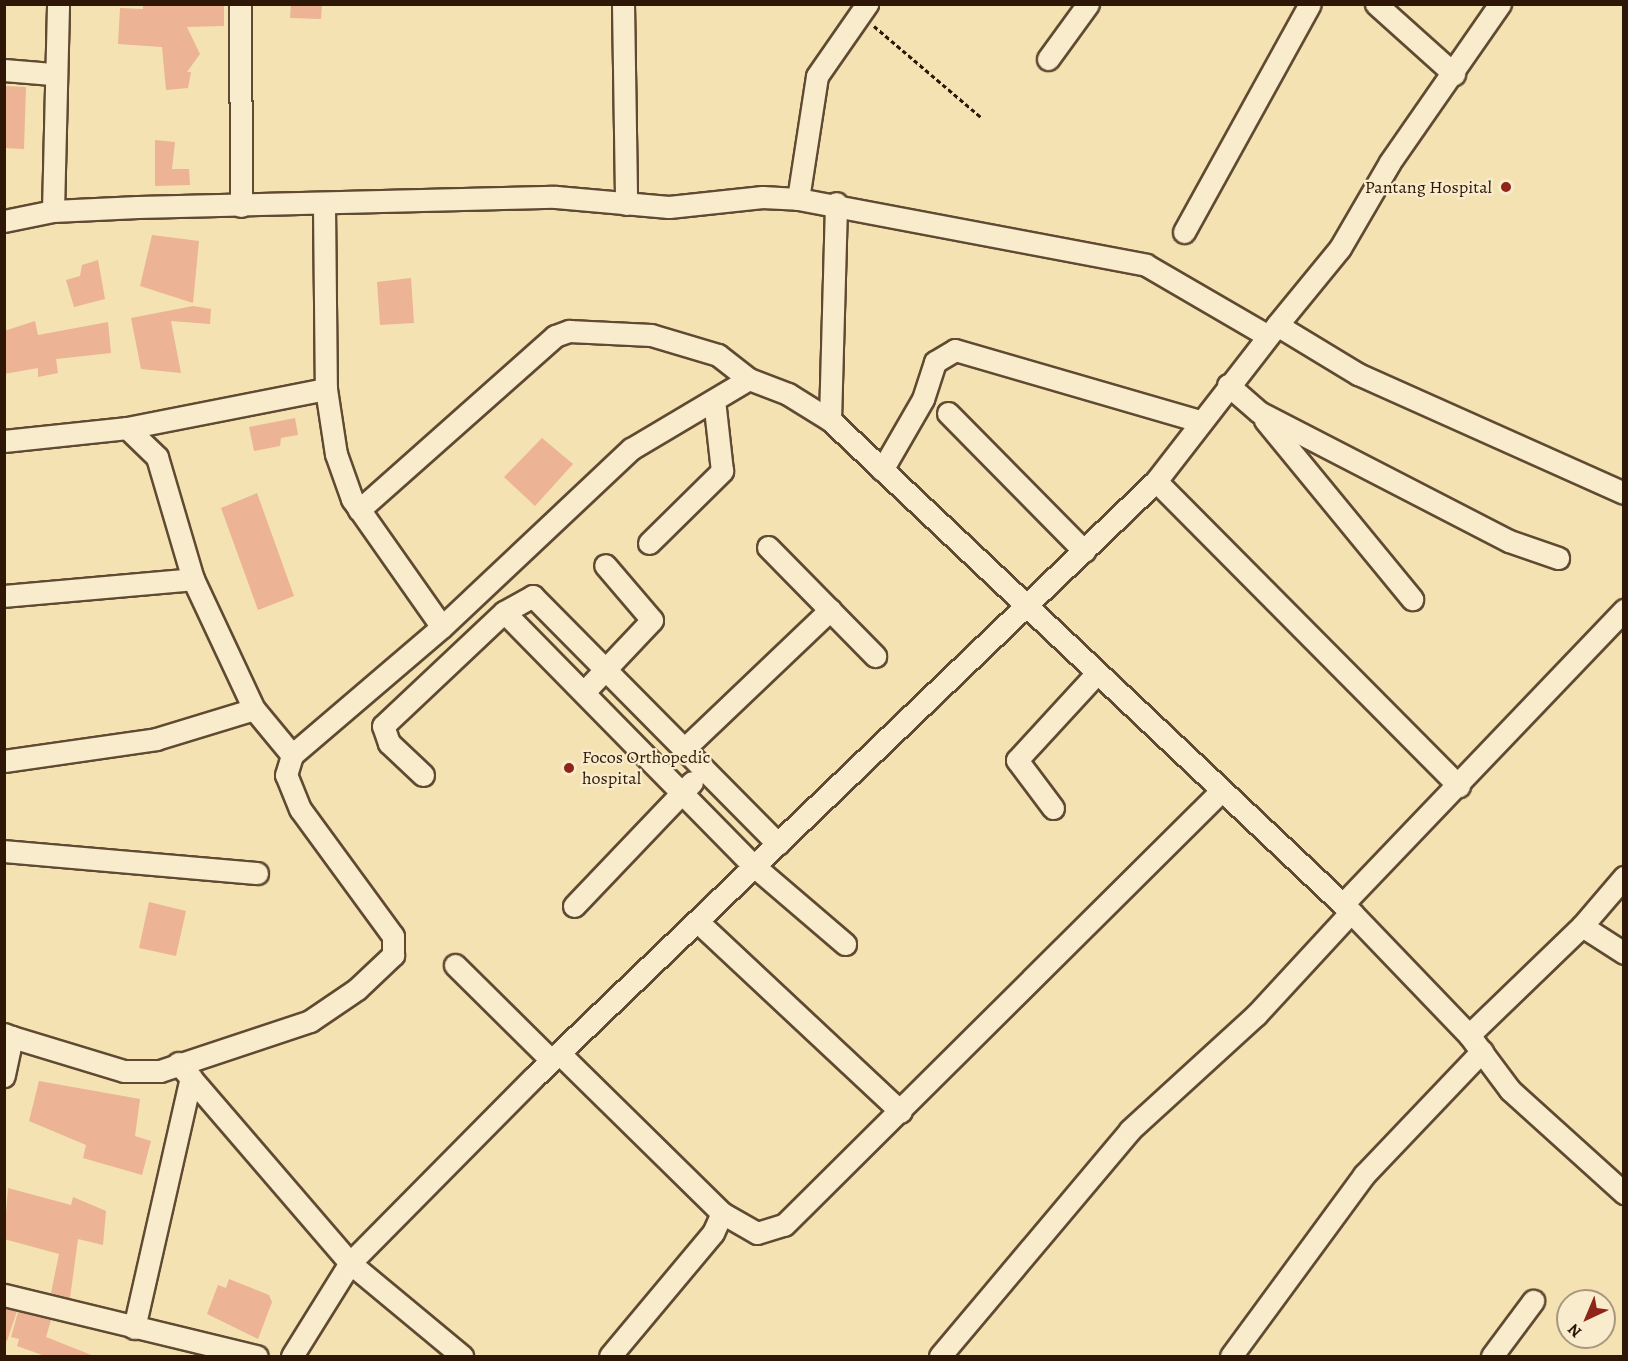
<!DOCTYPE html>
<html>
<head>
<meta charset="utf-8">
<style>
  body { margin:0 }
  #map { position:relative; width:1628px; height:1361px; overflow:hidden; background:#f4e2b2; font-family:Alegreya,serif }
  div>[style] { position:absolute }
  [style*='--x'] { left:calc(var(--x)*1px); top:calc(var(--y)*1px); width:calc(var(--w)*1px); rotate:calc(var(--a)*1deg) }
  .building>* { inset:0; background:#ecb395 }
  .path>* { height:3px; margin-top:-1.5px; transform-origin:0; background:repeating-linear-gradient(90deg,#2f1707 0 4.5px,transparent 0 7.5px) }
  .roads { filter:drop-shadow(2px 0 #604a32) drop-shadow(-2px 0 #604a32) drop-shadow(0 2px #604a32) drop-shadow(0 -2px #604a32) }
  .minor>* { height:21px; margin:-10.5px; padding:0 10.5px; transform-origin:10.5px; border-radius:10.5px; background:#f8eccd }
  .dots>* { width:16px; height:16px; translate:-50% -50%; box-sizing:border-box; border:3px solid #f8eccd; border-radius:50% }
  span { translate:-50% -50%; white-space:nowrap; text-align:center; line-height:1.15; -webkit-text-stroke:4.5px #f8eccd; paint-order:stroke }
  .poi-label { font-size:18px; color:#2f1707 }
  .right { translate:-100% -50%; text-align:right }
  .left { translate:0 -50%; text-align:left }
  .frame { position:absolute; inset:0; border:6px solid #2f1707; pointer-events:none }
  .north { position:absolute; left:1556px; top:1289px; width:60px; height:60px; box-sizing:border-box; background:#f8eccd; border:2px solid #a8977e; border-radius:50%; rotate:224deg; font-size:16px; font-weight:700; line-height:24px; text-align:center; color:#2f1707 }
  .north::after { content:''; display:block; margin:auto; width:21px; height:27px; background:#8f2418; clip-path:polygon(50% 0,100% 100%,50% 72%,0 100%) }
</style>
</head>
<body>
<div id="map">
  <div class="building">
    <i style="clip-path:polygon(143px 4px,224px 4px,224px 26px,187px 27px,200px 54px,187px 72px,191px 72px,188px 88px,166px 90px,162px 47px,118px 44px,120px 8px,143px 9px)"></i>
    <i style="clip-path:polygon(291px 4px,322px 4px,321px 19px,290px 18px)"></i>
    <i style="clip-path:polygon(4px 86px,26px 87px,24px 149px,4px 148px)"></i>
    <i style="clip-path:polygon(155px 140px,175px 142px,172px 169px,189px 169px,190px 185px,155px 186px)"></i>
    <i style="clip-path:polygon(152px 235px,199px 241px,193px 303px,140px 286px)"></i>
    <i style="clip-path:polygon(98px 260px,105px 299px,74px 307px,66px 280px,80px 276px,82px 265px)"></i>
    <i style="clip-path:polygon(411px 278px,414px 323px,380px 325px,377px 282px)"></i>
    <i style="clip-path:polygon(193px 306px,211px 309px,210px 324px,171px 321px,181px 373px,141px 369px,131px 318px)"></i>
    <i style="clip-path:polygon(35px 321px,38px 335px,108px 322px,111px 353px,56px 359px,58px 373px,38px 377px,38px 368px,4px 374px,4px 331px)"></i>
    <i style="clip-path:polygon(295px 418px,298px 435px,281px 438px,280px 446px,254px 451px,249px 427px)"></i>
    <i style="clip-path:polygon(542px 438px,573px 464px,535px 506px,504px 477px)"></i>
    <i style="clip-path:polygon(257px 493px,294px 596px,258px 610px,221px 508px)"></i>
    <i style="clip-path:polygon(149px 902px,186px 911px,176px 956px,139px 948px)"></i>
    <i style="clip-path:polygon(39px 1081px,140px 1099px,135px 1136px,151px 1141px,142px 1175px,83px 1158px,86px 1145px,29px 1121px)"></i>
    <i style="clip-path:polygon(8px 1188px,71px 1205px,73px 1197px,106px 1211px,103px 1245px,78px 1239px,70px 1298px,51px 1293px,59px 1254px,4px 1239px)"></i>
    <i style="clip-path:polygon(229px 1279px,269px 1295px,272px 1302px,258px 1339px,207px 1314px,218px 1285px,226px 1288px)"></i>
    <i style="clip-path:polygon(4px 1308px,17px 1311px,7px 1341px,4px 1340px)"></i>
    <i style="clip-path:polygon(18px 1312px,51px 1320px,46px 1337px,94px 1356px,45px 1356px,17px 1346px,19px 1339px,11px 1337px)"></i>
  </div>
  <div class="path">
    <i style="--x:874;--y:26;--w:142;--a:40.4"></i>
  </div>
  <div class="roads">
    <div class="minor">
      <i style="--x:240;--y:4;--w:202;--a:89.7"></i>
      <i style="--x:623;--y:4;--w:200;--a:89.1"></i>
      <i style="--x:1376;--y:4;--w:105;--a:41.9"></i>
      <i style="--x:1048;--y:59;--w:68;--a:-54"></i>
      <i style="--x:4;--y:70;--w:48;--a:4.8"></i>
      <i style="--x:798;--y:199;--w:124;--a:-81.2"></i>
      <i style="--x:817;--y:76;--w:88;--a:-55.2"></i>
      <i style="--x:324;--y:206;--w:183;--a:89.4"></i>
      <i style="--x:326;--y:389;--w:66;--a:81.3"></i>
      <i style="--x:336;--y:454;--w:48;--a:70.4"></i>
      <i style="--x:352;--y:499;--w:156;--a:54.9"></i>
      <i style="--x:53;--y:211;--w:207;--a:-88.6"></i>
      <i style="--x:4;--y:221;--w:50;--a:-11.5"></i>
      <i style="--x:53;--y:211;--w:85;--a:-2.7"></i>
      <i style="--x:138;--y:207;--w:418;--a:-1.4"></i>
      <i style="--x:556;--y:197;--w:113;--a:5.1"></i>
      <i style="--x:669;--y:207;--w:94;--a:-6.1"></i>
      <i style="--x:762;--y:197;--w:36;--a:3"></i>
      <i style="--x:798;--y:199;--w:354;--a:10.7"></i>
      <i style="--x:1146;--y:265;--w:141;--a:30.2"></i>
      <i style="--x:1184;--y:232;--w:260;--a:-61.1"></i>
      <i style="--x:1277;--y:325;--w:99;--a:-50.7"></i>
      <i style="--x:1340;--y:248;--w:99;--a:-59.8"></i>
      <i style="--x:1390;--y:162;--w:193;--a:-55.2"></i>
      <i style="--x:1228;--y:385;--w:41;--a:41.1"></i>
      <i style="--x:1259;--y:412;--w:281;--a:27.3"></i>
      <i style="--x:1509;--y:541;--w:52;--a:19.1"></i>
      <i style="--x:948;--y:413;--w:194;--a:45.4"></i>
      <i style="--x:830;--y:420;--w:217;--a:-88.4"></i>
      <i style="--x:1265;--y:420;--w:232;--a:50.6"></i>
      <i style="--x:127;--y:428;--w:42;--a:44"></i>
      <i style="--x:157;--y:457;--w:127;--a:73.6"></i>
      <i style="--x:193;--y:579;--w:144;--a:64.9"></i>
      <i style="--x:254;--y:709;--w:60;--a:50.4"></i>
      <i style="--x:4;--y:441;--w:124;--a:-6"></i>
      <i style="--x:127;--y:428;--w:203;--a:-11.1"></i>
      <i style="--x:882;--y:470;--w:82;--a:-60"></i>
      <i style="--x:923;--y:399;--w:39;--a:-72"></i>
      <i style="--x:935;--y:362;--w:23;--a:-31"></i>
      <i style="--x:955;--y:350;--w:254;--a:16.2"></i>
      <i style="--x:1156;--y:481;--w:430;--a:45.2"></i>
      <i style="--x:359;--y:510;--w:262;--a:-41.6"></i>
      <i style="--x:555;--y:336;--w:15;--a:-20"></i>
      <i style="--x:569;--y:331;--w:82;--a:2.8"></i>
      <i style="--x:651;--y:335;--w:70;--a:16.6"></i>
      <i style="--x:718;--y:355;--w:39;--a:38"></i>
      <i style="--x:649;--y:543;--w:103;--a:-44.6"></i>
      <i style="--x:722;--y:471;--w:71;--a:-96.4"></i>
      <i style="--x:768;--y:547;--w:153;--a:45.5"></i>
      <i style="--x:4;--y:596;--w:190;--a:-5.1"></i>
      <i style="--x:584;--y:692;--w:99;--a:-46.6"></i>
      <i style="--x:652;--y:620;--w:72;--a:-130.5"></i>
      <i style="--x:684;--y:749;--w:202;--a:-43.6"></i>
      <i style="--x:4;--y:761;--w:154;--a:-8.2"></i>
      <i style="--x:156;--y:739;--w:102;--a:-17"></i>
      <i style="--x:423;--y:775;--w:47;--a:-136.7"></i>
      <i style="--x:389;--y:743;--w:18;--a:-109"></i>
      <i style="--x:383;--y:726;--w:166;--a:-43.3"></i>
      <i style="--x:1053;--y:808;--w:60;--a:-126.9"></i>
      <i style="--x:1017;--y:760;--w:117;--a:-47.4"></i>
      <i style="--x:778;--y:844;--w:349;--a:-134.7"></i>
      <i style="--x:533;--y:596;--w:33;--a:151"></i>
      <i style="--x:504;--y:612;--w:356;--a:45.5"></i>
      <i style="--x:754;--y:866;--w:120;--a:40.6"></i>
      <i style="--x:4;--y:851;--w:254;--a:5"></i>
      <i style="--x:1343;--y:904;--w:407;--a:-46.3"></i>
      <i style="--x:574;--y:906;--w:171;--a:-46.4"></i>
      <i style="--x:697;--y:921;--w:279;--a:43.1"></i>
      <i style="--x:1582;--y:926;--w:50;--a:32.7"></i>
      <i style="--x:455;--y:965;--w:135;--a:44.7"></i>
      <i style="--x:4;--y:1034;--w:9;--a:21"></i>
      <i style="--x:12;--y:1037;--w:40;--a:102"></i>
      <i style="--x:1469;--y:1035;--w:157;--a:-44"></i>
      <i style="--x:1582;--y:926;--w:65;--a:-49.4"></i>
      <i style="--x:12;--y:1037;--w:117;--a:16.9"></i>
      <i style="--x:124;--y:1071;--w:36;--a:0"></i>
      <i style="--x:160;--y:1071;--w:158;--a:-18.4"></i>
      <i style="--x:310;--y:1021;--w:57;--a:-34.2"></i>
      <i style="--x:357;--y:989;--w:50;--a:-43.4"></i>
      <i style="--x:393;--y:955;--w:19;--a:-90"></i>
      <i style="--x:393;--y:936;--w:157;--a:-126.2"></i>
      <i style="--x:300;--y:809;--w:37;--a:-112"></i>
      <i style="--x:286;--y:775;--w:21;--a:-73"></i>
      <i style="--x:292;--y:755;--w:197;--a:-40.5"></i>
      <i style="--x:442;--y:627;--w:260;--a:-43.3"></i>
      <i style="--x:631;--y:449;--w:137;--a:-30.7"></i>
      <i style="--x:749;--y:379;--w:42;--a:21"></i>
      <i style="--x:788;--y:394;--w:49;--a:31.8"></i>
      <i style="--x:830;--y:420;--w:717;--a:43.36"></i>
      <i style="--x:1351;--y:912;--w:170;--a:46.2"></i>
      <i style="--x:1469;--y:1035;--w:69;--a:53.3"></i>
      <i style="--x:1510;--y:1090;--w:154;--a:42.1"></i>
      <i style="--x:559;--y:1053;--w:228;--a:44.5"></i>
      <i style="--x:722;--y:1213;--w:40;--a:29.7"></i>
      <i style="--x:757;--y:1233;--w:28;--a:-17"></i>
      <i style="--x:784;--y:1225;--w:617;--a:-44.8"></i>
      <i style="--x:178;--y:1063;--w:264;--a:49.3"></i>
      <i style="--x:350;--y:1263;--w:146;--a:39.7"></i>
      <i style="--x:4;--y:1295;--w:260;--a:13.6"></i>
      <i style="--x:134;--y:1328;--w:257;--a:-77.2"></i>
      <i style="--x:292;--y:1356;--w:110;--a:-58.1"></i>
      <i style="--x:350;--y:1263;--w:260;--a:-45.3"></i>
      <i style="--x:533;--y:1078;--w:863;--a:-43.78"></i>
      <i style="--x:1156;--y:481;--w:197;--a:-52.2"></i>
      <i style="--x:1277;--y:325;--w:95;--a:31.2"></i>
      <i style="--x:1358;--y:374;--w:291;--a:24.1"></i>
      <i style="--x:610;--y:1356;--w:160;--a:-50.1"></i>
      <i style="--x:713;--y:1233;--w:22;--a:-66"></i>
      <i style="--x:940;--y:1356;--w:295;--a:-49.9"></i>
      <i style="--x:1130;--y:1130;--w:171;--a:-42.4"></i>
      <i style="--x:1256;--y:1015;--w:140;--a:-47.3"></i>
      <i style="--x:1231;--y:1356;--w:225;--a:-53.7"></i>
      <i style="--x:1364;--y:1175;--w:171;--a:-46.4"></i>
      <i style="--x:1492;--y:1356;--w:69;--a:-53.3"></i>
    </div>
  </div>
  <div class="dots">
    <i style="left:1506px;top:187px;background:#8f2418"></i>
    <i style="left:569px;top:768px;background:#8f2418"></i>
  </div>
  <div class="poi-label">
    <span class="right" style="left:1492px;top:187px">Pantang Hospital</span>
    <span class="left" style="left:582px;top:768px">Focos Orthopedic<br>hospital</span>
  </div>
  <div class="frame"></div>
  <div class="north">N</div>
</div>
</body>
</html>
